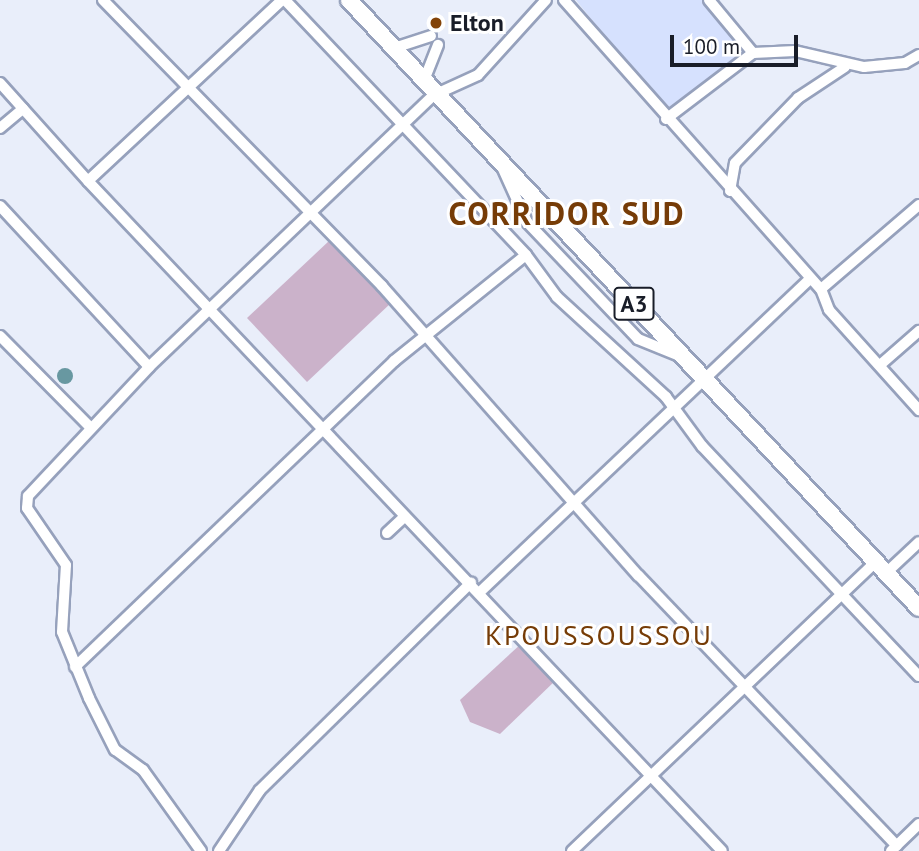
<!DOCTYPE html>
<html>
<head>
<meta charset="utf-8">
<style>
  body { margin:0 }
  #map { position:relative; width:919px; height:851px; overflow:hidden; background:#e9eefa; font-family:"PT Sans",sans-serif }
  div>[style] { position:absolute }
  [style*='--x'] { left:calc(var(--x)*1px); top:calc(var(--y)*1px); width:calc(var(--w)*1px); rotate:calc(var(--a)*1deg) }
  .built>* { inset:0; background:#d6e1fe }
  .green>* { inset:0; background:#cbb2ca }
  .water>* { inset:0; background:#6898a1 }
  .round { border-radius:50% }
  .roads { filter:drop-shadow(2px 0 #96a1bc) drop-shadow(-2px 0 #96a1bc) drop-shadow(0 2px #96a1bc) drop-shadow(0 -2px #96a1bc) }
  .minor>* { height:10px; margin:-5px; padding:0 5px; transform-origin:5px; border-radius:5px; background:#fff }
  .highway>* { height:16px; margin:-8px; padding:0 8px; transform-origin:8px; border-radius:8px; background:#fff }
  .dots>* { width:19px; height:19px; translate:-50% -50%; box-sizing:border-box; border:4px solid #fff; border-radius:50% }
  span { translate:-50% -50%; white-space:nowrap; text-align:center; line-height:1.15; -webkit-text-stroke:6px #fff; paint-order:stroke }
  .shield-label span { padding:2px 5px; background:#fff; border:2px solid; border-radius:5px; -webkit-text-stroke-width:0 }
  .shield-label { font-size:23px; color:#191d28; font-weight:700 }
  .poi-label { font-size:24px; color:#191d28; font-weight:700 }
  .left { translate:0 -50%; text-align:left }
  .quarter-label { font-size:28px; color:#763c07; letter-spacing:2px }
  .district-label { font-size:32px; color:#763c07; font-weight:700; letter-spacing:2px }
  .scale { position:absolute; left:670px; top:35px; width:128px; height:32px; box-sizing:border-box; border:4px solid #191d28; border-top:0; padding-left:9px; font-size:21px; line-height:24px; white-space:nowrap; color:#191d28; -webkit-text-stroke:5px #fff; paint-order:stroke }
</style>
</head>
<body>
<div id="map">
  <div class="built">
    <i style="clip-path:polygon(576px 0,704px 0,744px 50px,666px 113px)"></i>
  </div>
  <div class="green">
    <i style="clip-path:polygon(330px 240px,391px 303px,307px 382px,247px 318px)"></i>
    <i style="clip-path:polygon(522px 643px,557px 679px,500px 734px,470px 722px,460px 700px)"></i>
  </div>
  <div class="water">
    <i class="round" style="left:57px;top:368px;width:16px;height:16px"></i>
  </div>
  <div class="roads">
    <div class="minor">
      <i style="--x:103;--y:0;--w:400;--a:45.7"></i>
      <i style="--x:382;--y:286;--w:387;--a:48.5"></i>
      <i style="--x:639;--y:576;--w:373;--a:46.3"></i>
      <i style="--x:282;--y:0;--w:265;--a:137"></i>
      <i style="--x:88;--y:181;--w:922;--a:46.58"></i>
      <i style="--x:285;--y:0;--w:351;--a:46.6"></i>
      <i style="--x:564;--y:0;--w:387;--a:48.4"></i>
      <i style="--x:821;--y:289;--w:22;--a:69"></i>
      <i style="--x:829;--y:310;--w:135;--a:48"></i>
      <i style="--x:709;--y:0;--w:69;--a:50.3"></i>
      <i style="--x:391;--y:49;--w:42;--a:-18"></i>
      <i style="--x:0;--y:83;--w:132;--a:48.1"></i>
      <i style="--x:423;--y:83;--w:41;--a:-68.5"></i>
      <i style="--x:666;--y:119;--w:109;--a:-37.2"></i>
      <i style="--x:753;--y:53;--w:42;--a:-2.7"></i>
      <i style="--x:795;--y:51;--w:71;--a:13.1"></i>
      <i style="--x:864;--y:67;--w:41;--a:-5.6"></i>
      <i style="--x:905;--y:63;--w:16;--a:-30"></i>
      <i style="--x:0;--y:128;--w:30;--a:-40"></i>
      <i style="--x:503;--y:169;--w:58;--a:65.6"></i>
      <i style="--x:527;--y:222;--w:161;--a:46.5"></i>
      <i style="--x:638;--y:339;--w:48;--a:22.2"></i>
      <i style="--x:730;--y:191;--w:28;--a:-80"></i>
      <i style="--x:735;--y:163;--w:91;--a:-45.9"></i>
      <i style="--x:798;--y:98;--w:56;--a:-33.4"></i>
      <i style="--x:0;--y:206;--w:219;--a:47.2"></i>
      <i style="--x:821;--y:289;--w:129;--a:-40.6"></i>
      <i style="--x:0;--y:336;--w:129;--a:45.3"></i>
      <i style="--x:880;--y:365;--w:52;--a:-41.1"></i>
      <i style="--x:387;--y:533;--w:22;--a:-43"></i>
      <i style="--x:886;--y:573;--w:45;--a:-43.2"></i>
      <i style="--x:480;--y:592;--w:455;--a:-43.5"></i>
      <i style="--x:75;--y:667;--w:442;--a:-43.8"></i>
      <i style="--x:394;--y:361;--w:169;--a:-38.8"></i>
      <i style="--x:526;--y:255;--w:52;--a:53.6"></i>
      <i style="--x:557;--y:297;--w:148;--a:42.5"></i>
      <i style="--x:666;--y:397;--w:61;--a:53.7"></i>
      <i style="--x:702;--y:446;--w:316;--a:46.7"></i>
      <i style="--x:201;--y:851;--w:100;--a:-125.6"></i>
      <i style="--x:143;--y:770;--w:34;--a:-144"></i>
      <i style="--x:115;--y:750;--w:58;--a:-116.6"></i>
      <i style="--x:89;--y:698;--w:71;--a:-112.2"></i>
      <i style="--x:62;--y:632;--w:67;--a:-86.6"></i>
      <i style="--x:66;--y:565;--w:69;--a:-124.4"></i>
      <i style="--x:27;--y:508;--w:12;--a:-85"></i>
      <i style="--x:28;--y:496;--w:177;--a:-46.8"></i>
      <i style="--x:149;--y:367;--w:394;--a:-43.7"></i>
      <i style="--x:434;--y:95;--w:48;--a:-24.4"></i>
      <i style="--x:478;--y:75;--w:101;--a:-47.8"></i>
      <i style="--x:219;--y:851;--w:73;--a:-56.1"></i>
      <i style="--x:260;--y:790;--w:296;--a:-44.5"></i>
      <i style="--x:572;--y:851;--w:419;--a:-43.6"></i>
      <i style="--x:891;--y:851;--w:39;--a:-44"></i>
    </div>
    <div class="highway">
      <i style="--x:349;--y:0;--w:833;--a:46.85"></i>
    </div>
  </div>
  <div class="dots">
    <i style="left:436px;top:23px;background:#834308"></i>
  </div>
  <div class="shield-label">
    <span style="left:634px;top:304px">A3</span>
  </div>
  <div class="poi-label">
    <span class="left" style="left:450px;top:23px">Elton</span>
  </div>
  <div class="quarter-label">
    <span style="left:599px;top:635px">KPOUSSOUSSOU</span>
  </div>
  <div class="district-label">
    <span style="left:567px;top:213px">CORRIDOR SUD</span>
  </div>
  <div class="scale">100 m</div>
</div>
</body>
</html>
